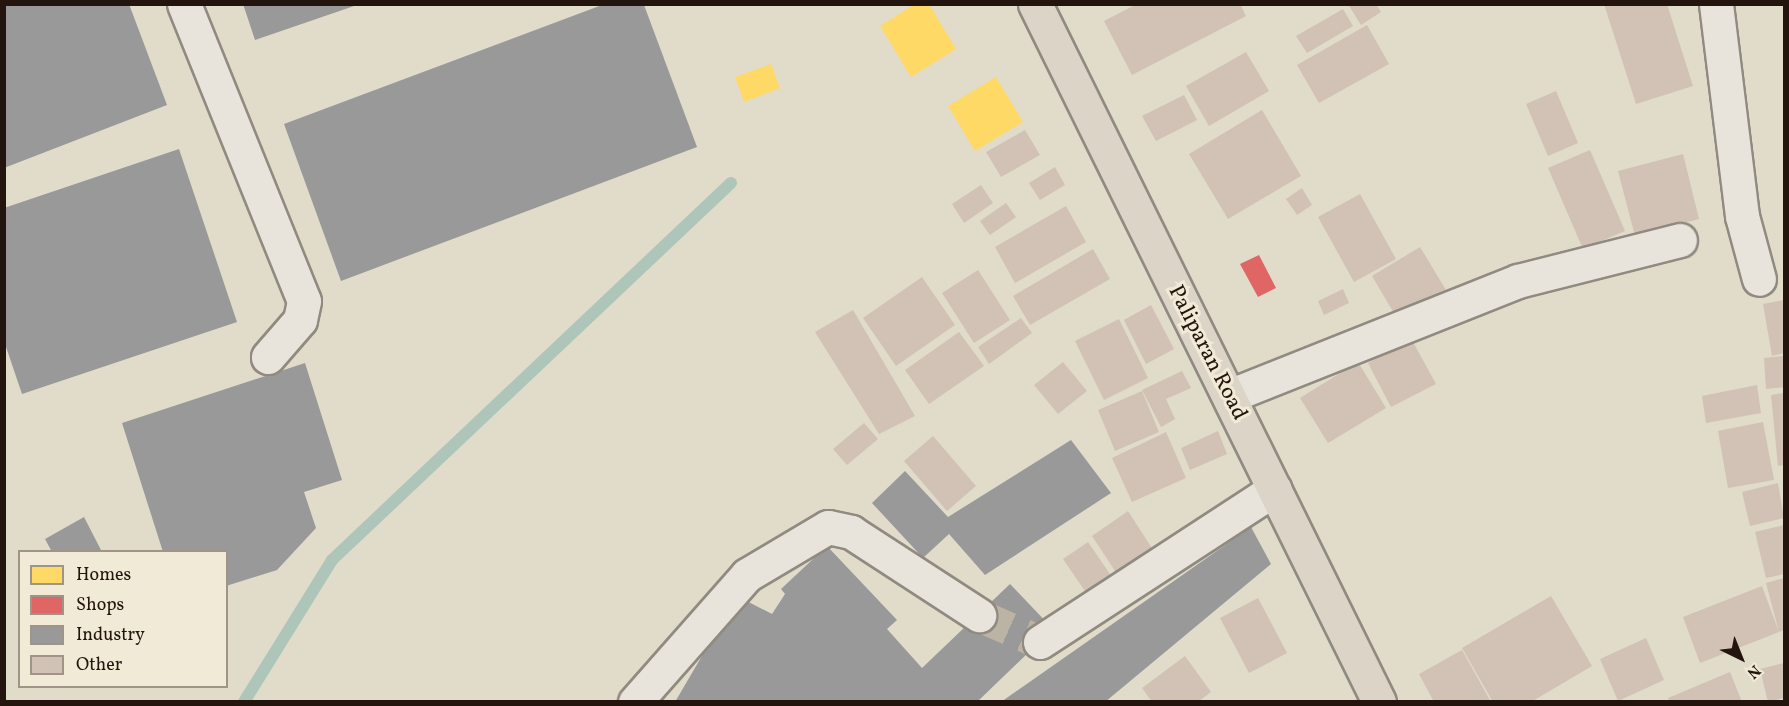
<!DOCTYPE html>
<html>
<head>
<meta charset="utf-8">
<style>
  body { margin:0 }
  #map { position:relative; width:1789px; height:706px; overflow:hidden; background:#e1dbca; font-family:Vollkorn,serif }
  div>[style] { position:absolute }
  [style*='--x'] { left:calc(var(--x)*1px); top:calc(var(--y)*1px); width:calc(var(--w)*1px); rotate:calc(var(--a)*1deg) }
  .homes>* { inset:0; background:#ffd966 }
  .shops>* { inset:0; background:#e06666 }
  .industry>* { inset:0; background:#999 }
  .stream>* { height:12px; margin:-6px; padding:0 6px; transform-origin:6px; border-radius:6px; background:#aec6b9 }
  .building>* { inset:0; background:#d1c2b5 }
  .minor-tunnel>* { height:33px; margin-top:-16.5px; transform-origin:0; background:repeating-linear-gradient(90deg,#bbb3a4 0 33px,transparent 0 49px) }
  .roads { filter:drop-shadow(2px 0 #908a80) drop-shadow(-2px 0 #908a80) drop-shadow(0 2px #908a80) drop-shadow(0 -2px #908a80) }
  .minor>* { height:33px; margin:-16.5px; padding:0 16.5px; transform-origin:16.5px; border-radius:16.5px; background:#e8e4dc }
  .major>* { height:33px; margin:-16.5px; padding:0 16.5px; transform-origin:16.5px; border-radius:16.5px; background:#dbd4c7 }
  span { translate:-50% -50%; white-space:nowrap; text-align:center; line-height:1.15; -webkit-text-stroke:6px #f1ead7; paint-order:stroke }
  .street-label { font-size:22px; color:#24140e }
  .frame { position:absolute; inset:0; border:6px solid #24140e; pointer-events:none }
  .legend { position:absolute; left:18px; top:550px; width:210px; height:138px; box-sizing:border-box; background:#f1ead7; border:2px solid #9f9487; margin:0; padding:8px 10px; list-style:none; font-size:18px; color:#24140e }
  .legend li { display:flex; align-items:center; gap:12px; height:30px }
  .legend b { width:30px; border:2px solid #9f9487 }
  .north { position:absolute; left:1711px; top:628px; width:60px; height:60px; -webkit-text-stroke:4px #f1ead7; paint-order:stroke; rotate:137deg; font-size:16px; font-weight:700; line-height:24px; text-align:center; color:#24140e }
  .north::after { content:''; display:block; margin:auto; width:21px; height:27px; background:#24140e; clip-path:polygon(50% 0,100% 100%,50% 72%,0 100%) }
</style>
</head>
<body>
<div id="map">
  <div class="homes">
    <i style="clip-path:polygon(915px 4px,929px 4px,956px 49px,911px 77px,880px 26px)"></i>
    <i style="clip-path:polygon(771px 64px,780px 88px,744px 102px,735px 77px)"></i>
    <i style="clip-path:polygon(996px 77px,1023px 122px,975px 151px,948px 106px)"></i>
  </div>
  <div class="shops">
    <i style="clip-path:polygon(1259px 255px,1276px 288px,1258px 297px,1240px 264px)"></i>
  </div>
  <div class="industry">
    <i style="clip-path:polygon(4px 4px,129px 4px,167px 105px,4px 168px)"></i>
    <i style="clip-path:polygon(243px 4px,357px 4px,357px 5px,255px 40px)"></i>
    <i style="clip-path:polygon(602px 5px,644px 5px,697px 147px,341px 281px,284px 124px)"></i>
    <i style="clip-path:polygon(179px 149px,237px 322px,22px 394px,4px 341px,4px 208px)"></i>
    <i style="clip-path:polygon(305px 363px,342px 480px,304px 492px,316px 528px,277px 570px,226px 586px,226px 552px,163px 552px,122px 423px)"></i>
    <i style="clip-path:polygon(1071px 440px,1111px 493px,985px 575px,949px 534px,923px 558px,872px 503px,905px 471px,948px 517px)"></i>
    <i style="clip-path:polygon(84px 517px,102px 552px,52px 552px,45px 539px)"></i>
    <i style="clip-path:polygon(1251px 527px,1271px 564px,1105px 702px,1001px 702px)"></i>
    <i style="clip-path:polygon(827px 546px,897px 620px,887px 629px,922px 668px,1010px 584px,1053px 629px,977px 702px,675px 702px,737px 596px,772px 614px,785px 594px,781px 589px)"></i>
  </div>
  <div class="stream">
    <i style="--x:244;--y:702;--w:167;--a:-58.2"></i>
    <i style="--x:332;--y:560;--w:549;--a:-43.38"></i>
  </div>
  <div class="building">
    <i style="clip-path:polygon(1137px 4px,1240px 4px,1246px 16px,1132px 75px,1104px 21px)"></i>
    <i style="clip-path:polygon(1348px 4px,1376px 4px,1381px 12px,1361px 25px)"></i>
    <i style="clip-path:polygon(1604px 4px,1667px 4px,1693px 86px,1636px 104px)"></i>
    <i style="clip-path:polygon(1343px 9px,1353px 26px,1307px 53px,1296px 36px)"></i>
    <i style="clip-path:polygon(1367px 25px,1389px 64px,1319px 103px,1297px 65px)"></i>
    <i style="clip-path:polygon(1246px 52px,1269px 91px,1209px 126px,1186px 86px)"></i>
    <i style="clip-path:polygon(1556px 91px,1578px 143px,1548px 156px,1526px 104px)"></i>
    <i style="clip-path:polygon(1184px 95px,1197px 120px,1156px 141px,1142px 116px)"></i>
    <i style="clip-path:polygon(1262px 110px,1301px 176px,1228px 219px,1189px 154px)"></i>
    <i style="clip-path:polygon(1025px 130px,1040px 155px,1001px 177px,986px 152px)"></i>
    <i style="clip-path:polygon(1590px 150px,1625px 231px,1583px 249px,1548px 168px)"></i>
    <i style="clip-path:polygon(1683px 154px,1699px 219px,1635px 236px,1618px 171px)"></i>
    <i style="clip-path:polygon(1055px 167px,1065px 185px,1040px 200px,1029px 183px)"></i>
    <i style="clip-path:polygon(981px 185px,993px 203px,964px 223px,952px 204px)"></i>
    <i style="clip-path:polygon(1302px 188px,1312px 205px,1297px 215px,1286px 199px)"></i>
    <i style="clip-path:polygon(1360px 194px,1396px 259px,1354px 282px,1318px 217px)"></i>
    <i style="clip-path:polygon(1006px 203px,1016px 217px,990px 235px,980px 221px)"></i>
    <i style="clip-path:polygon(1066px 206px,1086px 242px,1015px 283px,995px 247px)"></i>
    <i style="clip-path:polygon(1420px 247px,1446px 290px,1398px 320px,1372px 276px)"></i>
    <i style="clip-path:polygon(1093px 249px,1110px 279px,1030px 325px,1013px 296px)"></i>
    <i style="clip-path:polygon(978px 270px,1010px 320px,974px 343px,942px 293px)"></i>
    <i style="clip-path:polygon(922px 277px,955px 325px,896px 366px,863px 318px)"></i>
    <i style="clip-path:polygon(1343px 289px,1349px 303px,1324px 315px,1318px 301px)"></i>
    <i style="clip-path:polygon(1784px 300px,1784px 353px,1772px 356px,1763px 304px)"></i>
    <i style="clip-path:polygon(1151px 305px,1174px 349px,1146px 364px,1124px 320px)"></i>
    <i style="clip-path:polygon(853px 310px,915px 416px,879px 434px,815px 332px)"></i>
    <i style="clip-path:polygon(1021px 318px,1032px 333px,989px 364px,978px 347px)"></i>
    <i style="clip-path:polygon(1119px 319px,1148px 378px,1104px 400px,1075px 341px)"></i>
    <i style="clip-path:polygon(959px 332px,984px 366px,929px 404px,905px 370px)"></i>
    <i style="clip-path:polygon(1412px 340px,1436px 384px,1391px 407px,1368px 363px)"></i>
    <i style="clip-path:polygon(1784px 356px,1784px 387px,1766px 389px,1764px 358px)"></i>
    <i style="clip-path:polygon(1063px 362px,1087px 391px,1058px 414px,1034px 385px)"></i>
    <i style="clip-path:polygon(1358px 362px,1386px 408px,1328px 443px,1300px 398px)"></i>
    <i style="clip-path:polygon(1182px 371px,1191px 388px,1166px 399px,1175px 419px,1161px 427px,1142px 390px)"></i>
    <i style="clip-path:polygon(1757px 385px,1761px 413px,1706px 423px,1702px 396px)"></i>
    <i style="clip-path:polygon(1142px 391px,1159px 432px,1115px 451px,1098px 410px)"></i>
    <i style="clip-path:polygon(1784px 393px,1784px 465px,1778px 466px,1771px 395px)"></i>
    <i style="clip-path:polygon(1763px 422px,1774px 480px,1728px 488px,1718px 431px)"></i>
    <i style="clip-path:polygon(864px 423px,878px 439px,847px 465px,833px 449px)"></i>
    <i style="clip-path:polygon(1218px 431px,1227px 454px,1190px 470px,1181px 448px)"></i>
    <i style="clip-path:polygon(1166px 432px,1186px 478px,1132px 502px,1112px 458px)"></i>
    <i style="clip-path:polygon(933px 436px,976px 486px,947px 511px,904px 461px)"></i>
    <i style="clip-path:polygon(1778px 483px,1784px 518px,1750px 526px,1742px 492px)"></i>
    <i style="clip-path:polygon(1128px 511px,1155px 553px,1119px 577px,1092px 536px)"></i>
    <i style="clip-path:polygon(1784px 525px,1784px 574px,1766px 578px,1755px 532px)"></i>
    <i style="clip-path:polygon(1088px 542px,1112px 577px,1087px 594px,1063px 559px)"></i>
    <i style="clip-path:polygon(1784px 578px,1784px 630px,1779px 632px,1766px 583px)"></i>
    <i style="clip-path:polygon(1762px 586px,1779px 632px,1700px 663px,1683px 617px)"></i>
    <i style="clip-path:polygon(1551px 596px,1592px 666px,1531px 702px,1493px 702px,1462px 648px)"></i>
    <i style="clip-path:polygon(1258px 598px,1287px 653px,1249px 673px,1220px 618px)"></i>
    <i style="clip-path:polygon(1646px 638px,1664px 680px,1618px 701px,1600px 659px)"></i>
    <i style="clip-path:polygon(1462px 650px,1491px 702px,1434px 702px,1419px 674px)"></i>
    <i style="clip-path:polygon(1185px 656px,1211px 692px,1198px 702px,1152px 702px,1142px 688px)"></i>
    <i style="clip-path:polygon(1784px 663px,1784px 698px,1768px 702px,1760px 669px)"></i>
    <i style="clip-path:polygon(1730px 672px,1742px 702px,1670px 702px,1668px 698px)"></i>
  </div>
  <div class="minor-tunnel">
    <i style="--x:979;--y:615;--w:67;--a:23.9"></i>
  </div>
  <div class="roads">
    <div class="minor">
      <i style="--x:184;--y:4;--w:320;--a:68"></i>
      <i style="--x:304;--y:301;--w:19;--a:102"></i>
      <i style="--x:300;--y:320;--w:49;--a:130.9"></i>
      <i style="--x:1716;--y:4;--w:214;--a:83"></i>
      <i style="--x:1742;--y:216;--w:65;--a:74.9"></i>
      <i style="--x:1229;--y:396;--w:311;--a:-21.7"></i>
      <i style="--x:1518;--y:281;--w:167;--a:-14.2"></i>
      <i style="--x:1040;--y:642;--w:280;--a:-33.1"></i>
      <i style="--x:635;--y:702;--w:169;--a:-48.6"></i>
      <i style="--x:747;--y:575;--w:94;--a:-30.7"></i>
      <i style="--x:828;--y:527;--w:24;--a:12"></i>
      <i style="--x:851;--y:532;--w:153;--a:33"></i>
    </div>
    <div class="major">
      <i style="--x:1035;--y:4;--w:778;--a:63.76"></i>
    </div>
  </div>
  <div class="street-label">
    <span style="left:1207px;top:353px;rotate:63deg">Paliparan Road</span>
  </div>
  <div class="frame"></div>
  <ul class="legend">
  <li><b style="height:16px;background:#ffd966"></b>Homes</li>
  <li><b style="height:16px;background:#e06666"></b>Shops</li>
  <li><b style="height:16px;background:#999"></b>Industry</li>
  <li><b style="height:16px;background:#d1c2b5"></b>Other</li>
  </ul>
  <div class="north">N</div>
</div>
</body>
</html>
